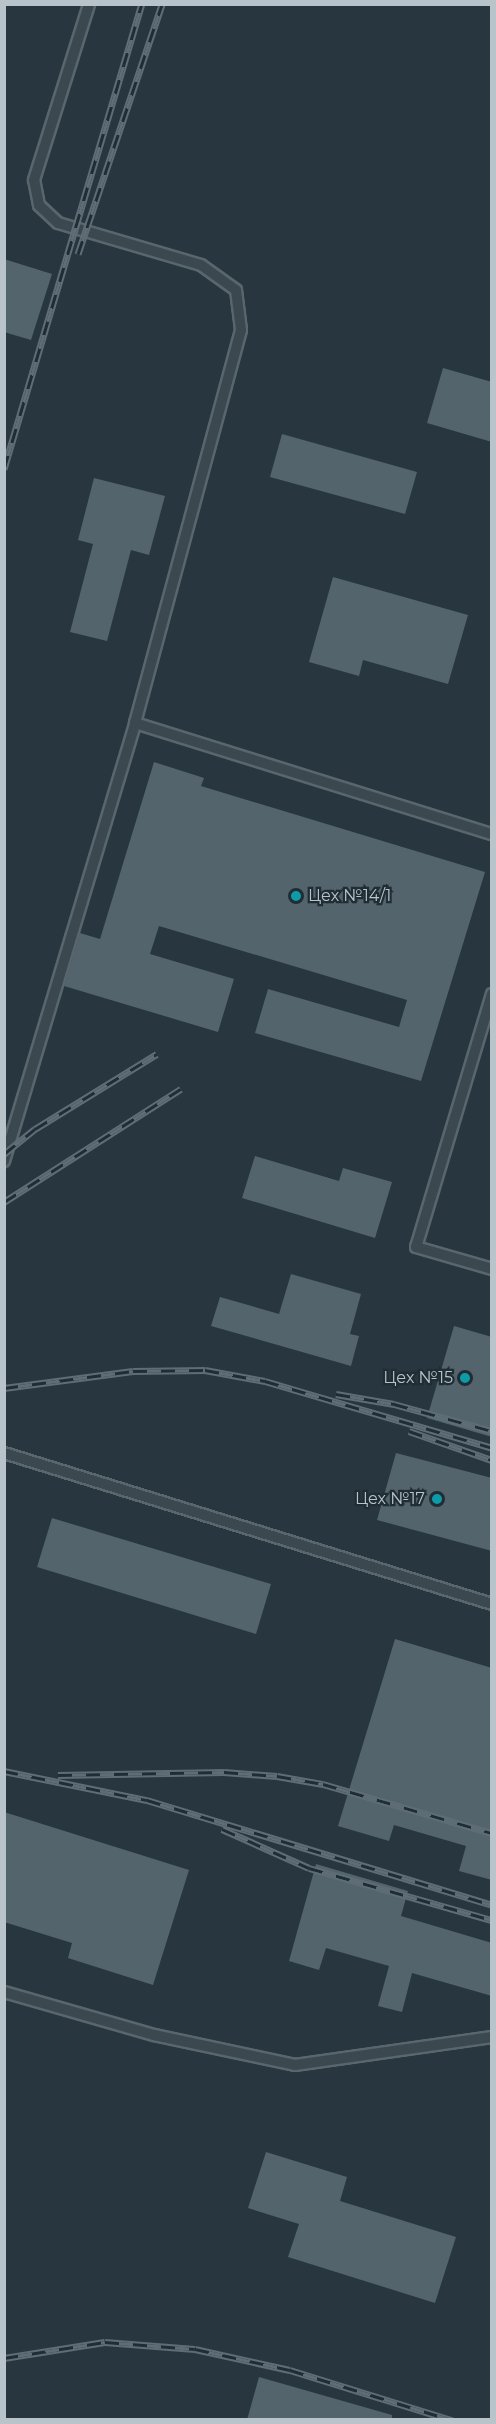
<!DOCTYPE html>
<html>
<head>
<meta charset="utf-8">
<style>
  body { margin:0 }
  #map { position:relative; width:496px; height:2424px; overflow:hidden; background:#28373f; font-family:Montserrat,sans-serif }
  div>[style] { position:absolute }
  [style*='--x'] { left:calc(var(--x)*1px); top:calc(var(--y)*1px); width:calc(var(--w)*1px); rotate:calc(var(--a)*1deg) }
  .building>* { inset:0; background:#53646c }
  .roads { filter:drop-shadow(2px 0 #59666d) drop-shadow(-2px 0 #59666d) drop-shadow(0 2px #59666d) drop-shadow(0 -2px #59666d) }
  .service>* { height:10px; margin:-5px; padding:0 5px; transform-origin:5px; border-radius:5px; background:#3c484f }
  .rail>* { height:7px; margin-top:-3.5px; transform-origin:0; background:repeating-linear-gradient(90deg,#202d35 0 14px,#5e6d76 0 28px); box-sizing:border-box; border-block:2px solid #5e6d76 }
  .dots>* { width:16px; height:16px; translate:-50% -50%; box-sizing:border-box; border:3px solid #202d35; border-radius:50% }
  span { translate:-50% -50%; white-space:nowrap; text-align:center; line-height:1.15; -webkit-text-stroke:4.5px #202d35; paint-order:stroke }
  .poi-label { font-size:16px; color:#b8c3ca }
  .left { translate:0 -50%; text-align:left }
  .right { translate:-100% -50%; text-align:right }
  .frame { position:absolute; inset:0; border:6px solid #b8c3ca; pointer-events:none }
</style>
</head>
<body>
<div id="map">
  <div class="building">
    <i style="clip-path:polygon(4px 259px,52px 274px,31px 340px,4px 332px)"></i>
    <i style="clip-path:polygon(443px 368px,492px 382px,492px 442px,427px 423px)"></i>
    <i style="clip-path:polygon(282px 434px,417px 472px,405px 514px,270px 477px)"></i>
    <i style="clip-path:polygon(94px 478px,165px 496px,149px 555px,131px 550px,107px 641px,70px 632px,93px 544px,78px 540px)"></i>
    <i style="clip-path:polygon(333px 577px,468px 615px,448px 684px,363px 660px,359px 676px,309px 662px)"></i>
    <i style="clip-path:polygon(154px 762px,204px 778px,201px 786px,485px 872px,421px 1081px,255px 1033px,268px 989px,399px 1027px,407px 1000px,159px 926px,150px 954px,234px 979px,218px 1032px,64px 986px,80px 933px,100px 939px)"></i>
    <i style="clip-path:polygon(255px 1156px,339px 1181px,343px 1168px,392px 1182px,375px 1238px,242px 1198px)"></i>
    <i style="clip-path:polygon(291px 1274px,361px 1294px,350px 1334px,359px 1336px,351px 1366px,211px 1326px,220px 1297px,279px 1314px)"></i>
    <i style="clip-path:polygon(454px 1326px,492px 1337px,492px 1437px,427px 1418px)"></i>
    <i style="clip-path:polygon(396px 1453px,492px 1478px,492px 1551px,377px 1520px)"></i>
    <i style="clip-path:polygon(52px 1518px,271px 1584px,256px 1634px,37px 1567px)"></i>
    <i style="clip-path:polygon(395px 1639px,492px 1668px,492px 1880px,459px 1871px,466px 1846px,394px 1825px,389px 1841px,338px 1826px)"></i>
    <i style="clip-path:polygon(4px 1812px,189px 1870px,153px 1985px,68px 1958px,72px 1943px,4px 1922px)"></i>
    <i style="clip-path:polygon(316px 1864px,408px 1891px,401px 1916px,492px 1943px,492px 1996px,412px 1973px,402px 2012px,378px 2006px,389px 1966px,326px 1948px,319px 1970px,289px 1961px)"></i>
    <i style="clip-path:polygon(266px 2152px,347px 2177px,340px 2201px,456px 2237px,435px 2303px,288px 2257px,299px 2224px,248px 2208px)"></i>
    <i style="clip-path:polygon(259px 2377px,392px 2415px,392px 2420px,247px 2420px)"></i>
  </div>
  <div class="roads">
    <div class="service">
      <i style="--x:135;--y:723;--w:374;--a:17.3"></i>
      <i style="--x:492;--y:994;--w:264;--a:106.7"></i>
      <i style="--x:416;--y:1247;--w:79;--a:16.1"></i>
      <i style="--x:4;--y:1161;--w:457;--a:-73.3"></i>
      <i style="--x:135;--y:723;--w:407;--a:-74.9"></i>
      <i style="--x:241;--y:330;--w:40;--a:-97.1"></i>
      <i style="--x:236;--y:290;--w:43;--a:-144.5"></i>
      <i style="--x:201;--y:265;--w:149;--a:-163.6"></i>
      <i style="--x:58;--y:223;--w:26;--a:-137"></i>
      <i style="--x:39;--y:205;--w:25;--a:-101"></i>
      <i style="--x:34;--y:180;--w:184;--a:-72.6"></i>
      <i style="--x:4;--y:1453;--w:511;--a:17.19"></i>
      <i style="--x:4;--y:1992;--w:156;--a:16"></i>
      <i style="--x:154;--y:2035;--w:144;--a:12"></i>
      <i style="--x:295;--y:2065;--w:199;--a:-8.1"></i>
    </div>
  </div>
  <div class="rail">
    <i style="--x:78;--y:254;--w:264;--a:-71.4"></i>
    <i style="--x:4;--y:469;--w:485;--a:-73.5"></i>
    <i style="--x:4;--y:1154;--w:40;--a:-39"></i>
    <i style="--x:35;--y:1129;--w:143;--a:-31.6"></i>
    <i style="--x:4;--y:1202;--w:210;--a:-32.6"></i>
    <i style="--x:4;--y:1388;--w:130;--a:-7.5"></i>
    <i style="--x:133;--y:1371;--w:72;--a:-0.8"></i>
    <i style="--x:205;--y:1370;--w:61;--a:10.4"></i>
    <i style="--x:265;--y:1381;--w:237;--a:16.4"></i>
    <i style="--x:336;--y:1394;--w:59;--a:9.8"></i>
    <i style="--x:394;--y:1404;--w:102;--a:15.4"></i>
    <i style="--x:409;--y:1431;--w:88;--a:19.3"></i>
    <i style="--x:4;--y:1771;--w:146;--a:11.5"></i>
    <i style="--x:147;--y:1800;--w:361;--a:16.9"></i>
    <i style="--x:58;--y:1775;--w:166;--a:-1"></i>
    <i style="--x:224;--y:1772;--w:53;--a:4.3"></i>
    <i style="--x:277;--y:1776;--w:47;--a:9.9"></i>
    <i style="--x:323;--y:1784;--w:176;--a:16.2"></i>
    <i style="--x:222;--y:1829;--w:95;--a:24.1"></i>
    <i style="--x:309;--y:1868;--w:190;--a:15.9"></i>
    <i style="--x:4;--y:2358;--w:102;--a:-9"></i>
    <i style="--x:105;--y:2342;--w:90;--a:4.4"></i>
    <i style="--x:195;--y:2349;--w:97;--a:12.5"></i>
    <i style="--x:290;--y:2370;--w:170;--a:17.2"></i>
  </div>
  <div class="dots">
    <i style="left:296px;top:896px;background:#0f9aa8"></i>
    <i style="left:465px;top:1378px;background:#0f9aa8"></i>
    <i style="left:437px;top:1499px;background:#0f9aa8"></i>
  </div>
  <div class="poi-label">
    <span class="left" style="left:308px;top:896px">Цех №14/1</span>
    <span class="right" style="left:453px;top:1378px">Цех №15</span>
    <span class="right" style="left:425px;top:1499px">Цех №17</span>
  </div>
  <div class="frame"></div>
</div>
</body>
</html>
